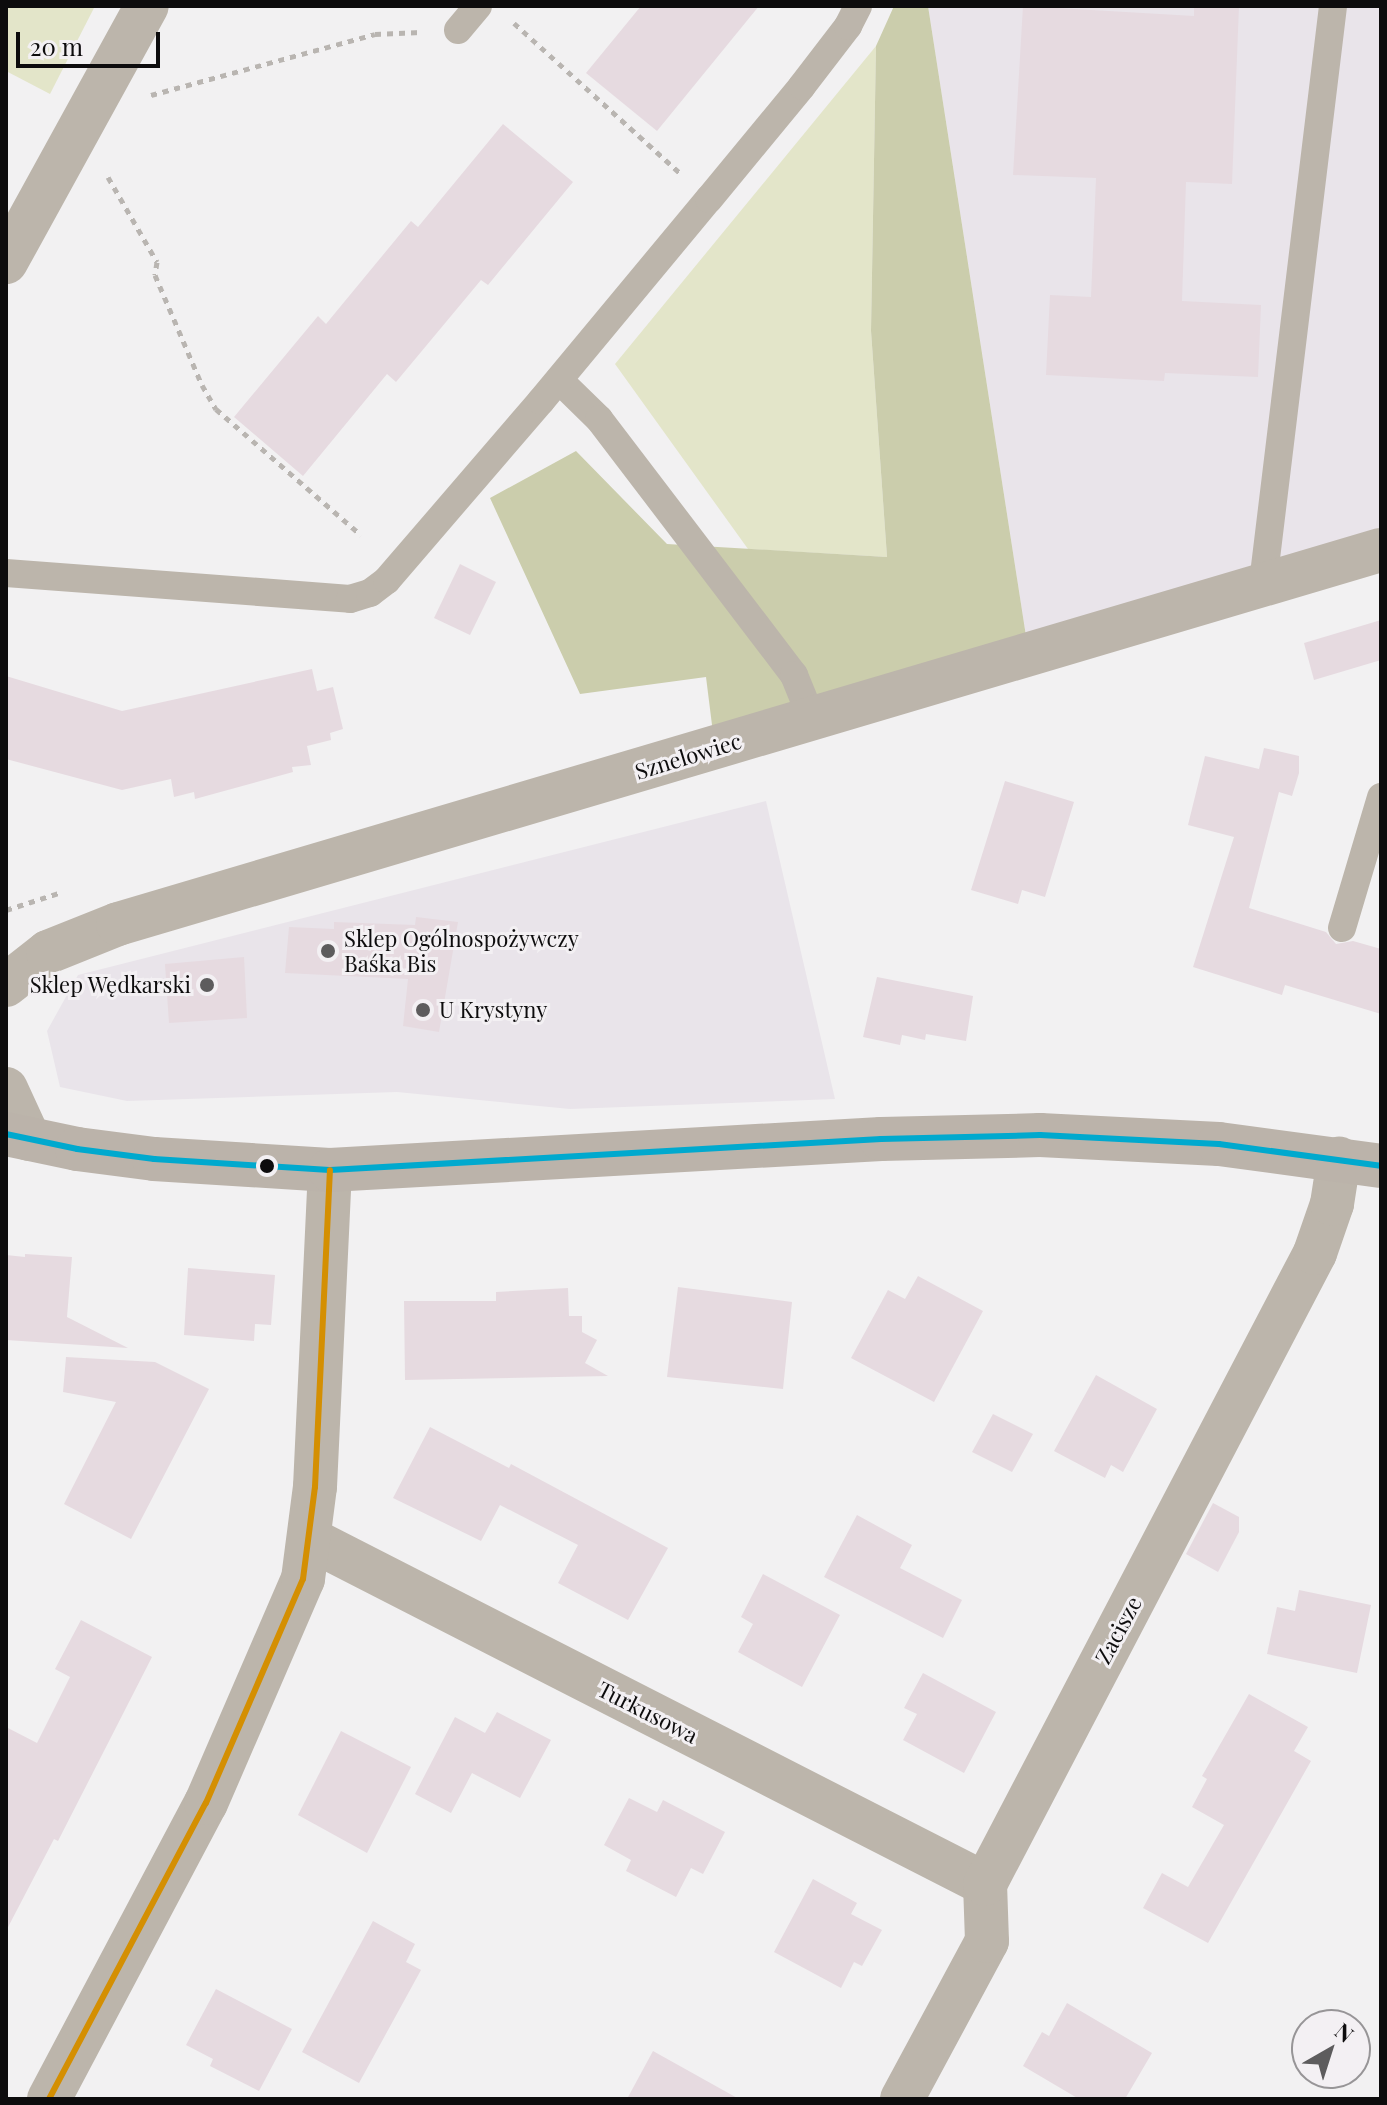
<!DOCTYPE html>
<html>
<head>
<meta charset="utf-8">
<style>
  body { margin:0 }
  #map { position:relative; width:1387px; height:2105px; overflow:hidden; background:#f2f1f2; font-family:"Playfair Display",serif }
  div>[style] { position:absolute }
  [style*='--x'] { left:calc(var(--x)*1px); top:calc(var(--y)*1px); width:calc(var(--w)*1px); rotate:calc(var(--a)*1deg) }
  .built>* { inset:0; background:#e9e4ea }
  .green>* { inset:0; background:#e3e5c9 }
  .forest>* { inset:0; background:#cbcdac }
  .building>* { inset:0; background:#e6dae0 }
  .path>* { height:5px; margin-top:-2.5px; transform-origin:0; background:repeating-linear-gradient(90deg,#b9b5b1 0 6px,transparent 0 12px) }
  .lane>* { height:28px; margin:-14px; padding:0 14px; transform-origin:14px; border-radius:14px; background:#bcb5ab }
  .street>* { height:44px; margin:-22px; padding:0 22px; transform-origin:22px; border-radius:22px; background:#bcb5ab }
  .secondary>* { height:44px; margin:-22px; padding:0 22px; transform-origin:22px; border-radius:22px; background:#bbb3aa }
  .bus-1>* { height:6px; margin:-3px; padding:0 3px; transform-origin:3px; border-radius:3px; background:#00a9ce }
  .bus-2>* { height:6px; margin:-3px; padding:0 3px; transform-origin:3px; border-radius:3px; background:#d48f02 }
  .dots>* { width:22px; height:22px; translate:-50% -50%; box-sizing:border-box; border:4px solid #f3f0f3; border-radius:50% }
  span { translate:-50% -50%; white-space:nowrap; text-align:center; line-height:1.15; -webkit-text-stroke:6px #f3f0f3; paint-order:stroke }
  .street-label { font-size:22px; color:#0d0c0d }
  .poi-label { font-size:22px; color:#0d0c0d }
  .left { translate:0 -50%; text-align:left }
  .right { translate:-100% -50%; text-align:right }
  .frame { position:absolute; inset:0; border:8px solid #0d0c0d; pointer-events:none }
  .north { position:absolute; left:1291px; top:2009px; width:80px; height:80px; box-sizing:border-box; background:#f3f0f3; border:2px solid #979597; border-radius:50%; rotate:39deg; font-size:22px; font-weight:700; line-height:32px; text-align:center; color:#0d0c0d }
  .north::after { content:''; display:block; margin:auto; width:28px; height:36px; background:#5d5c5d; clip-path:polygon(50% 0,100% 100%,50% 72%,0 100%) }
  .scale { position:absolute; left:16px; top:32px; width:144px; height:36px; box-sizing:border-box; border:4px solid #0d0c0d; border-top:0; padding-left:10px; font-size:24px; line-height:28px; white-space:nowrap; color:#0d0c0d; -webkit-text-stroke:6px #f3f0f3; paint-order:stroke }
</style>
</head>
<body>
<div id="map">
  <div class="built">
    <i style="clip-path:polygon(928px 6px,1381px 6px,1381px 529px,1028px 649px)"></i>
    <i style="clip-path:polygon(766px 801px,835px 1099px,570px 1109px,397px 1092px,127px 1101px,60px 1087px,47px 1031px,78px 975px)"></i>
  </div>
  <div class="green">
    <i style="clip-path:polygon(6px 6px,95px 6px,50px 94px,6px 71px)"></i>
    <i style="clip-path:polygon(876px 46px,871px 331px,887px 557px,748px 549px,615px 364px)"></i>
  </div>
  <div class="forest">
    <i style="clip-path:polygon(894px 6px,928px 6px,1028px 649px,713px 733px,706px 677px,580px 694px,490px 498px,576px 451px,667px 544px,887px 557px,871px 331px,876px 46px)"></i>
  </div>
  <div class="building">
    <i style="clip-path:polygon(641px 6px,759px 6px,657px 131px,586px 73px)"></i>
    <i style="clip-path:polygon(1023px 6px,1194px 16px,1194px 6px,1239px 6px,1232px 184px,1186px 182px,1182px 301px,1261px 305px,1258px 377px,1165px 373px,1164px 381px,1046px 375px,1050px 295px,1091px 297px,1096px 178px,1013px 175px)"></i>
    <i style="clip-path:polygon(503px 124px,573px 182px,488px 285px,481px 280px,396px 382px,387px 374px,303px 476px,234px 417px,318px 316px,326px 324px,411px 221px,418px 227px)"></i>
    <i style="clip-path:polygon(460px 564px,496px 582px,470px 635px,434px 618px)"></i>
    <i style="clip-path:polygon(1381px 620px,1381px 660px,1314px 680px,1304px 643px)"></i>
    <i style="clip-path:polygon(312px 669px,317px 691px,333px 687px,343px 729px,330px 733px,331px 740px,307px 746px,311px 765px,292px 767px,293px 772px,195px 799px,194px 792px,174px 797px,171px 779px,122px 790px,6px 759px,6px 676px,122px 711px)"></i>
    <i style="clip-path:polygon(1264px 748px,1299px 756px,1299px 773px,1292px 796px,1279px 792px,1249px 908px,1326px 932px,1336px 944px,1353px 941px,1381px 949px,1381px 1014px,1285px 985px,1282px 995px,1193px 967px,1234px 837px,1188px 825px,1205px 756px,1259px 769px)"></i>
    <i style="clip-path:polygon(1005px 781px,1074px 802px,1045px 897px,1022px 890px,1018px 904px,971px 890px)"></i>
    <i style="clip-path:polygon(416px 917px,458px 922px,439px 1032px,403px 1026px,408px 979px,285px 973px,289px 927px,334px 929px,334px 922px,415px 925px)"></i>
    <i style="clip-path:polygon(244px 957px,247px 1018px,169px 1023px,165px 964px)"></i>
    <i style="clip-path:polygon(877px 977px,973px 996px,966px 1041px,926px 1034px,925px 1040px,902px 1035px,900px 1045px,863px 1037px)"></i>
    <i style="clip-path:polygon(25px 1254px,72px 1257px,67px 1317px,128px 1348px,6px 1340px,6px 1255px,25px 1257px)"></i>
    <i style="clip-path:polygon(188px 1268px,275px 1275px,271px 1325px,255px 1324px,254px 1341px,184px 1335px)"></i>
    <i style="clip-path:polygon(918px 1276px,983px 1311px,934px 1402px,851px 1358px,888px 1290px,905px 1299px)"></i>
    <i style="clip-path:polygon(678px 1287px,792px 1302px,783px 1389px,667px 1377px)"></i>
    <i style="clip-path:polygon(568px 1288px,569px 1316px,582px 1316px,582px 1332px,597px 1340px,585px 1363px,608px 1376px,405px 1380px,404px 1301px,496px 1301px,496px 1292px)"></i>
    <i style="clip-path:polygon(66px 1357px,155px 1362px,209px 1389px,131px 1539px,64px 1504px,116px 1402px,63px 1392px)"></i>
    <i style="clip-path:polygon(1096px 1375px,1157px 1409px,1123px 1472px,1111px 1465px,1105px 1478px,1054px 1451px)"></i>
    <i style="clip-path:polygon(993px 1414px,1033px 1434px,1012px 1472px,972px 1452px)"></i>
    <i style="clip-path:polygon(430px 1427px,509px 1468px,511px 1464px,668px 1548px,628px 1620px,558px 1583px,578px 1545px,500px 1505px,481px 1541px,393px 1498px)"></i>
    <i style="clip-path:polygon(1213px 1503px,1239px 1517px,1239px 1532px,1218px 1572px,1186px 1554px)"></i>
    <i style="clip-path:polygon(857px 1515px,912px 1545px,900px 1568px,962px 1600px,943px 1638px,824px 1577px)"></i>
    <i style="clip-path:polygon(763px 1574px,840px 1615px,802px 1687px,738px 1652px,753px 1624px,741px 1617px)"></i>
    <i style="clip-path:polygon(1299px 1590px,1371px 1605px,1357px 1673px,1267px 1654px,1277px 1607px,1295px 1611px)"></i>
    <i style="clip-path:polygon(81px 1620px,152px 1657px,58px 1841px,54px 1839px,6px 1931px,6px 1727px,37px 1743px,70px 1677px,55px 1669px)"></i>
    <i style="clip-path:polygon(923px 1673px,996px 1712px,964px 1773px,903px 1740px,917px 1714px,904px 1708px)"></i>
    <i style="clip-path:polygon(1249px 1694px,1308px 1727px,1294px 1751px,1311px 1761px,1208px 1943px,1143px 1908px,1162px 1873px,1188px 1887px,1224px 1825px,1192px 1807px,1207px 1779px,1202px 1776px)"></i>
    <i style="clip-path:polygon(497px 1712px,551px 1740px,520px 1798px,472px 1773px,451px 1813px,415px 1794px,455px 1717px,485px 1733px)"></i>
    <i style="clip-path:polygon(341px 1731px,411px 1767px,367px 1853px,298px 1815px)"></i>
    <i style="clip-path:polygon(629px 1798px,657px 1812px,663px 1800px,725px 1832px,703px 1874px,691px 1868px,676px 1897px,626px 1871px,631px 1860px,604px 1845px)"></i>
    <i style="clip-path:polygon(813px 1879px,857px 1903px,851px 1914px,882px 1930px,862px 1966px,854px 1962px,841px 1988px,774px 1952px)"></i>
    <i style="clip-path:polygon(373px 1921px,415px 1944px,406px 1962px,421px 1970px,359px 2083px,302px 2052px)"></i>
    <i style="clip-path:polygon(216px 1989px,292px 2029px,259px 2091px,210px 2066px,213px 2059px,186px 2045px)"></i>
    <i style="clip-path:polygon(1067px 2003px,1152px 2053px,1125px 2099px,1079px 2099px,1023px 2066px,1042px 2032px,1049px 2036px)"></i>
    <i style="clip-path:polygon(653px 2051px,739px 2099px,627px 2099px)"></i>
  </div>
  <div class="path">
    <i style="--x:514;--y:23;--w:225;--a:42.1"></i>
    <i style="--x:151;--y:95;--w:232;--a:-15.2"></i>
    <i style="--x:375;--y:34;--w:46;--a:-2.5"></i>
    <i style="--x:108;--y:177;--w:98;--a:60"></i>
    <i style="--x:157;--y:262;--w:13;--a:99"></i>
    <i style="--x:155;--y:275;--w:120;--a:66.9"></i>
    <i style="--x:202;--y:385;--w:28;--a:60"></i>
    <i style="--x:216;--y:409;--w:192;--a:41"></i>
    <i style="--x:6;--y:910;--w:59;--a:-17.8"></i>
  </div>
  <div class="lane">
    <i style="--x:458;--y:30;--w:31;--a:-50"></i>
    <i style="--x:559;--y:380;--w:56;--a:44.3"></i>
    <i style="--x:599;--y:419;--w:322;--a:52.7"></i>
    <i style="--x:794;--y:675;--w:48;--a:67.8"></i>
    <i style="--x:6;--y:573;--w:345;--a:4.3"></i>
    <i style="--x:350;--y:599;--w:21;--a:-17"></i>
    <i style="--x:370;--y:593;--w:21;--a:-37"></i>
    <i style="--x:387;--y:580;--w:236;--a:-49.3"></i>
    <i style="--x:541;--y:401;--w:263;--a:-50.3"></i>
    <i style="--x:709;--y:199;--w:146;--a:-50.5"></i>
    <i style="--x:802;--y:86;--w:76;--a:-52.5"></i>
    <i style="--x:848;--y:26;--w:22;--a:-63"></i>
    <i style="--x:1263;--y:583;--w:581;--a:-83.08"></i>
    <i style="--x:1342;--y:928;--w:137;--a:-73.4"></i>
  </div>
  <div class="street">
    <i style="--x:6;--y:262;--w:292;--a:-61.2"></i>
    <i style="--x:6;--y:985;--w:53;--a:-38.2"></i>
    <i style="--x:48;--y:952;--w:75;--a:-21.8"></i>
    <i style="--x:118;--y:924;--w:1317;--a:-16.5"></i>
    <i style="--x:6;--y:1089;--w:55;--a:65.3"></i>
    <i style="--x:310;--y:1539;--w:758;--a:27.07"></i>
    <i style="--x:49;--y:2099;--w:335;--a:-62.1"></i>
    <i style="--x:206;--y:1803;--w:244;--a:-66.6"></i>
    <i style="--x:303;--y:1579;--w:93;--a:-82.6"></i>
    <i style="--x:315;--y:1487;--w:317;--a:-87.3"></i>
    <i style="--x:902;--y:2099;--w:179;--a:-61.7"></i>
    <i style="--x:987;--y:1941;--w:57;--a:-92"></i>
    <i style="--x:985;--y:1884;--w:712;--a:-62.39"></i>
    <i style="--x:1315;--y:1253;--w:52;--a:-70.9"></i>
    <i style="--x:1332;--y:1204;--w:46;--a:-81.2"></i>
  </div>
  <div class="secondary">
    <i style="--x:6;--y:1134;--w:73;--a:11.9"></i>
    <i style="--x:77;--y:1149;--w:78;--a:7.4"></i>
    <i style="--x:154;--y:1159;--w:176;--a:3.6"></i>
    <i style="--x:330;--y:1170;--w:552;--a:-3.22"></i>
    <i style="--x:881;--y:1139;--w:159;--a:-1.4"></i>
    <i style="--x:1040;--y:1135;--w:179;--a:2.9"></i>
    <i style="--x:1219;--y:1144;--w:163;--a:7.7"></i>
  </div>
  <div class="bus-1">
    <i style="--x:6;--y:1134;--w:73;--a:11.9"></i>
    <i style="--x:77;--y:1149;--w:78;--a:7.4"></i>
    <i style="--x:154;--y:1159;--w:176;--a:3.6"></i>
    <i style="--x:330;--y:1170;--w:552;--a:-3.22"></i>
    <i style="--x:881;--y:1139;--w:159;--a:-1.4"></i>
    <i style="--x:1040;--y:1135;--w:179;--a:2.9"></i>
    <i style="--x:1219;--y:1144;--w:163;--a:7.7"></i>
  </div>
  <div class="bus-2">
    <i style="--x:49;--y:2099;--w:335;--a:-62.1"></i>
    <i style="--x:206;--y:1803;--w:244;--a:-66.6"></i>
    <i style="--x:303;--y:1579;--w:93;--a:-82.6"></i>
    <i style="--x:315;--y:1487;--w:317;--a:-87.3"></i>
  </div>
  <div class="dots">
    <i style="left:328px;top:951px;background:#5d5c5d"></i>
    <i style="left:207px;top:985px;background:#5d5c5d"></i>
    <i style="left:423px;top:1010px;background:#5d5c5d"></i>
    <i style="left:267px;top:1166px;background:#0d0c0d"></i>
  </div>
  <div class="street-label">
    <span style="left:688px;top:756px;rotate:-17deg">Sznelowiec</span>
    <span style="left:1118px;top:1630px;rotate:-62deg">Zacisze</span>
    <span style="left:648px;top:1712px;rotate:27deg">Turkusowa</span>
  </div>
  <div class="poi-label">
    <span class="left" style="left:344px;top:951px">Sklep Ogólnospożywczy<br>Baśka Bis</span>
    <span class="right" style="left:191px;top:985px">Sklep Wędkarski</span>
    <span class="left" style="left:439px;top:1010px">U Krystyny</span>
  </div>
  <div class="frame"></div>
  <div class="north">N</div>
  <div class="scale">20 m</div>
</div>
</body>
</html>
